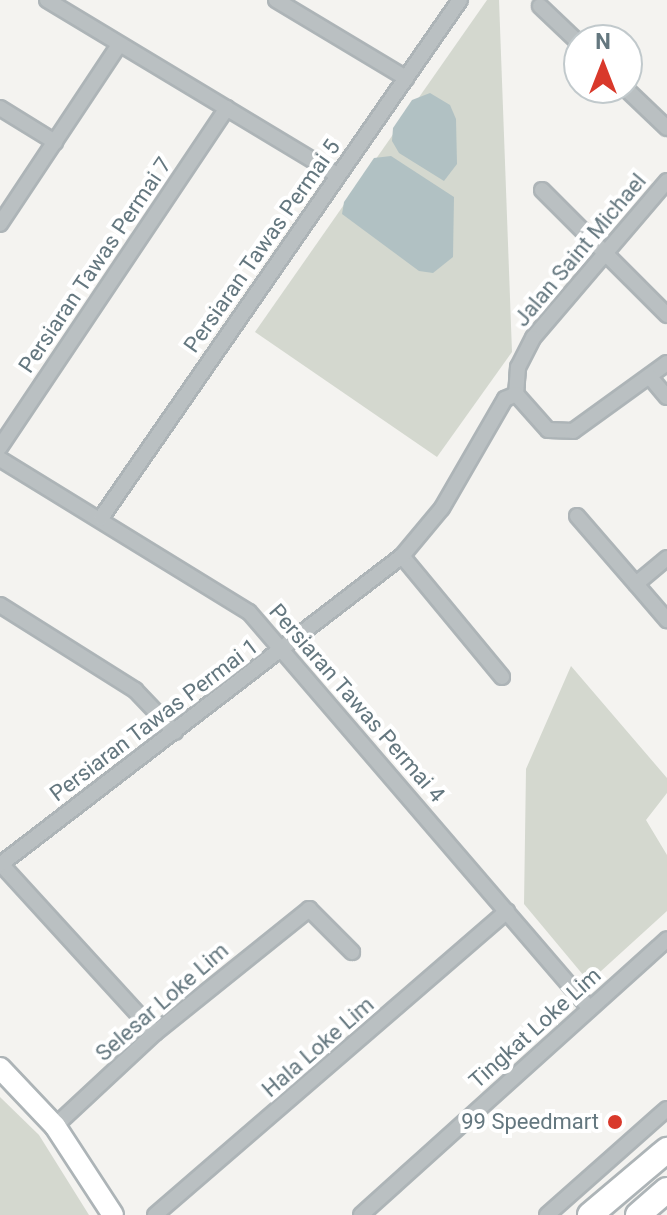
<!DOCTYPE html>
<html>
<head>
<meta charset="utf-8">
<style>
  body { margin:0 }
  #map { position:relative; width:667px; height:1215px; overflow:hidden; background:#f4f3f0; font-family:Roboto,sans-serif }
  div>[style] { position:absolute }
  [style*='--x'] { left:calc(var(--x)*1px); top:calc(var(--y)*1px); width:calc(var(--w)*1px); rotate:calc(var(--a)*1deg) }
  .green>* { inset:0; background:#d4d8cf }
  .water>* { inset:0; background:#b1c1c3 }
  .roads { filter:drop-shadow(2px 0 #adb4b7) drop-shadow(-2px 0 #adb4b7) drop-shadow(0 2px #adb4b7) drop-shadow(0 -2px #adb4b7) }
  .street>* { height:14px; margin:-7px; padding:0 7px; transform-origin:7px; border-radius:7px; background:#bac0c2 }
  .secondary>* { height:20px; margin:-10px; padding:0 10px; transform-origin:10px; border-radius:10px; background:#fff }
  .highway>* { height:24px; margin:-12px; padding:0 12px; transform-origin:12px; border-radius:12px; background:#fff }
  .dots>* { width:22px; height:22px; translate:-50% -50%; box-sizing:border-box; border:4px solid #fff; border-radius:50% }
  span { translate:-50% -50%; white-space:nowrap; text-align:center; line-height:1.15; -webkit-text-stroke:8px #fff; paint-order:stroke }
  .street-label { font-size:22px; color:#64777f }
  .poi-label { font-size:22px; color:#64777f }
  .right { translate:-100% -50%; text-align:right }
  .north { position:absolute; left:563px; top:24px; width:80px; height:80px; box-sizing:border-box; background:#fff; border:2px solid #c1c9cc; border-radius:50%; rotate:0deg; font-size:22px; font-weight:700; line-height:32px; text-align:center; color:#64777f }
  .north::after { content:''; display:block; margin:auto; width:28px; height:36px; background:#d9392b; clip-path:polygon(50% 0,100% 100%,50% 72%,0 100%) }
</style>
</head>
<body>
<div id="map">
  <div class="green">
    <i style="clip-path:polygon(487px 0,499px 0,512px 352px,437px 457px,255px 332px)"></i>
    <i style="clip-path:polygon(571px 666px,667px 778px,667px 793px,646px 820px,667px 855px,667px 911px,589px 982px,524px 904px,526px 769px)"></i>
    <i style="clip-path:polygon(0 1097px,39px 1135px,89px 1215px,0 1215px)"></i>
  </div>
  <div class="water">
    <i style="clip-path:polygon(430px 93px,450px 105px,456px 119px,457px 164px,444px 181px,399px 153px,392px 141px,393px 128px,412px 100px)"></i>
    <i style="clip-path:polygon(391px 156px,454px 197px,453px 257px,433px 273px,419px 271px,342px 214px,344px 202px,374px 158px)"></i>
  </div>
  <div class="roads">
    <div class="street">
      <i style="--x:47;--y:0;--w:339;--a:31.1"></i>
      <i style="--x:276;--y:0;--w:152;--a:31"></i>
      <i style="--x:540;--y:6;--w:54;--a:43.5"></i>
      <i style="--x:625;--y:88;--w:58;--a:43.6"></i>
      <i style="--x:0;--y:108;--w:65;--a:31.7"></i>
      <i style="--x:667;--y:181;--w:206;--a:130.5"></i>
      <i style="--x:533;--y:338;--w:33;--a:117"></i>
      <i style="--x:518;--y:367;--w:27;--a:94"></i>
      <i style="--x:516;--y:394;--w:48;--a:48.4"></i>
      <i style="--x:548;--y:430;--w:25;--a:2"></i>
      <i style="--x:573;--y:431;--w:116;--a:-35.9"></i>
      <i style="--x:542;--y:190;--w:177;--a:45"></i>
      <i style="--x:0;--y:224;--w:215;--a:-56.4"></i>
      <i style="--x:650;--y:377;--w:26;--a:50"></i>
      <i style="--x:0;--y:447;--w:408;--a:-56.2"></i>
      <i style="--x:0;--y:459;--w:292;--a:31.6"></i>
      <i style="--x:249;--y:612;--w:523;--a:49.34"></i>
      <i style="--x:577;--y:516;--w:90;--a:49.1"></i>
      <i style="--x:101;--y:518;--w:630;--a:-55.28"></i>
      <i style="--x:402;--y:556;--w:157;--a:50.4"></i>
      <i style="--x:667;--y:558;--w:40;--a:140"></i>
      <i style="--x:636;--y:584;--w:48;--a:49.3"></i>
      <i style="--x:0;--y:605;--w:160;--a:32.2"></i>
      <i style="--x:135;--y:690;--w:58;--a:46.4"></i>
      <i style="--x:0;--y:863;--w:230;--a:47.6"></i>
      <i style="--x:1;--y:864;--w:506;--a:-37.53"></i>
      <i style="--x:402;--y:556;--w:62;--a:-50.2"></i>
      <i style="--x:442;--y:508;--w:126;--a:-60"></i>
      <i style="--x:505;--y:399;--w:12;--a:-24"></i>
      <i style="--x:55;--y:1126;--w:137;--a:-42.9"></i>
      <i style="--x:155;--y:1033;--w:198;--a:-38.8"></i>
      <i style="--x:309;--y:909;--w:61;--a:45"></i>
      <i style="--x:155;--y:1215;--w:465;--a:-40.8"></i>
      <i style="--x:361;--y:1215;--w:412;--a:-42"></i>
      <i style="--x:547;--y:1215;--w:160;--a:-41.5"></i>
    </div>
    <div class="secondary">
      <i style="--x:0;--y:1068;--w:80;--a:46.5"></i>
      <i style="--x:55;--y:1126;--w:106;--a:56.9"></i>
    </div>
    <div class="highway">
      <i style="--x:590;--y:1215;--w:101;--a:-40.2"></i>
      <i style="--x:638;--y:1215;--w:38;--a:-41"></i>
    </div>
  </div>
  <div class="dots">
    <i style="left:615px;top:1122px;background:#d9392b"></i>
  </div>
  <div class="street-label">
    <span style="left:262px;top:246px;rotate:-55deg">Persiaran Tawas Permai 5</span>
    <span style="left:580px;top:250px;rotate:-50deg">Jalan Saint Michael</span>
    <span style="left:95px;top:265px;rotate:-56deg">Persiaran Tawas Permai 7</span>
    <span style="left:357px;top:703px;rotate:49deg">Persiaran Tawas Permai 4</span>
    <span style="left:154px;top:720px;rotate:-37deg">Persiaran Tawas Permai 1</span>
    <span style="left:162px;top:1002px;rotate:-41deg">Selesar Loke Lim</span>
    <span style="left:535px;top:1028px;rotate:-42deg">Tingkat Loke Lim</span>
    <span style="left:318px;top:1047px;rotate:-41deg">Hala Loke Lim</span>
  </div>
  <div class="poi-label">
    <span class="right" style="left:599px;top:1122px">99 Speedmart</span>
  </div>
  <div class="north">N</div>
</div>
</body>
</html>
